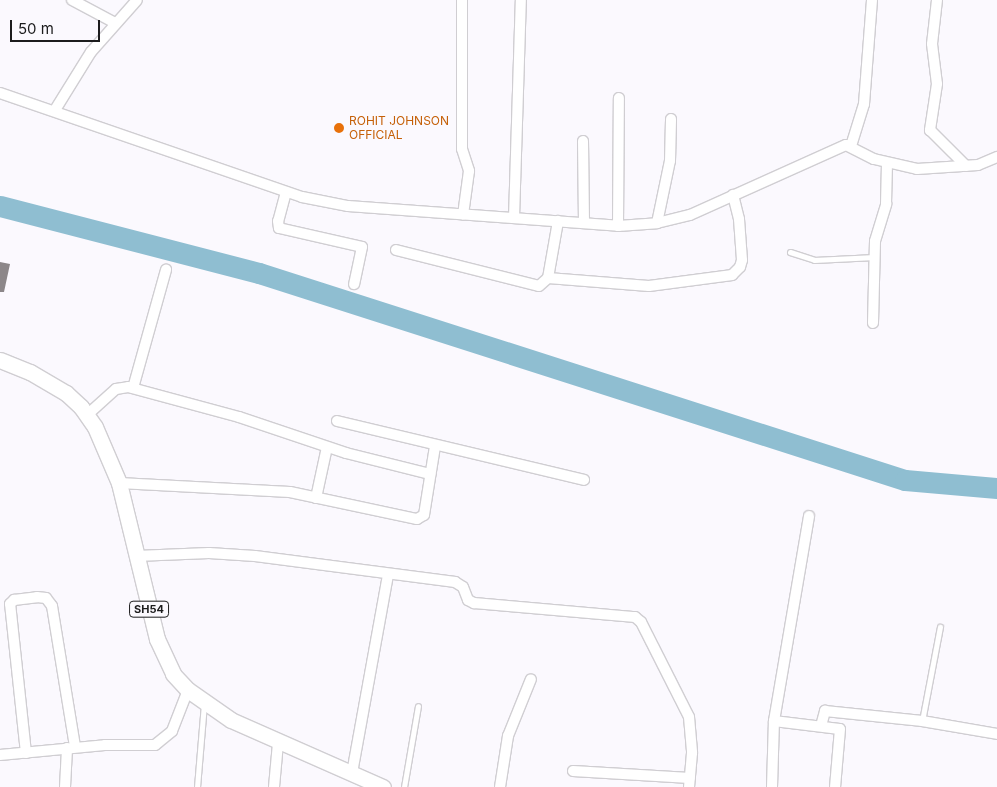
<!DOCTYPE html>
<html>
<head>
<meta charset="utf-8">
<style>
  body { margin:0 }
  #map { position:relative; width:997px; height:787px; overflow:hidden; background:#fbf9fe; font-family:Inter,sans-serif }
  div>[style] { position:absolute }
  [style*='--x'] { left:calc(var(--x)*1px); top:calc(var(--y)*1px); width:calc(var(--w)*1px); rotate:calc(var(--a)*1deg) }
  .river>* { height:21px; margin:-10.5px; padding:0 10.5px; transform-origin:10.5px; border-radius:10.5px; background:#8fbed1 }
  .building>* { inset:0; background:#8c8789 }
  .roads { filter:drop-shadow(1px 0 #d0ced2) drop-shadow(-1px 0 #d0ced2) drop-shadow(0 1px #d0ced2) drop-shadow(0 -1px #d0ced2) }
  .lane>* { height:5px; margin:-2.5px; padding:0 2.5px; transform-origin:2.5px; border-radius:2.5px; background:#fff }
  .street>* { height:10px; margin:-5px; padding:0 5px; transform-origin:5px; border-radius:5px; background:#fff }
  .primary>* { height:15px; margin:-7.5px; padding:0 7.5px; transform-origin:7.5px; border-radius:7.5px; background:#fff }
  .dots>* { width:14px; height:14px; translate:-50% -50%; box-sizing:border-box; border:2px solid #fbf9fe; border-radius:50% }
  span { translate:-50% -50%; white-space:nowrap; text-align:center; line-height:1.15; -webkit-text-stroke:4.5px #fbf9fe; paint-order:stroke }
  .shield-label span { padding:1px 4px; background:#fbf9fe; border:1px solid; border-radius:4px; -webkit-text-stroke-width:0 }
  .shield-label { font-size:11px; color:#1c1c1d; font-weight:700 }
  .food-label { font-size:12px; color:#c56008 }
  .left { translate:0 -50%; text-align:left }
  .scale { position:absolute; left:10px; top:20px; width:90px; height:22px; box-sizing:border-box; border:2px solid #1c1c1d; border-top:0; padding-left:6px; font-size:15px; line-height:18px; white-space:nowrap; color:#1c1c1d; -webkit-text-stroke:4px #fbf9fe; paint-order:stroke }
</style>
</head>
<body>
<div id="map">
  <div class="river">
    <i style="--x:0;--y:206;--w:268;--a:14.5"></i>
    <i style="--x:259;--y:273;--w:678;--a:17.77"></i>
    <i style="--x:905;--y:480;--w:92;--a:5"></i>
  </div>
  <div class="building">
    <i style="clip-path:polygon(0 262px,10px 264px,4px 292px,0 292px)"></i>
  </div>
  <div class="roads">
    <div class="lane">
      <i style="--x:790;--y:252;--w:25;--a:18"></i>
      <i style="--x:814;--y:260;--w:61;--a:-2.8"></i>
      <i style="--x:922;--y:721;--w:96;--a:-79.2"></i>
      <i style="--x:197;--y:787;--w:84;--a:-85.2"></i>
      <i style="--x:404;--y:787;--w:82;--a:-80.2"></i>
    </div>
    <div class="street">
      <i style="--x:72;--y:0;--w:49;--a:28.1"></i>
      <i style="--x:462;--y:0;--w:149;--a:90"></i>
      <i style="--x:462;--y:149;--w:23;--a:72"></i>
      <i style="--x:469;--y:171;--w:44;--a:97.8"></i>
      <i style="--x:937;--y:0;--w:44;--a:96.5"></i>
      <i style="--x:932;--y:44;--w:40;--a:82.9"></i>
      <i style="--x:937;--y:84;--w:47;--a:98.7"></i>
      <i style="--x:930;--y:130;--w:51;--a:45"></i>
      <i style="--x:0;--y:93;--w:319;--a:19"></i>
      <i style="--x:302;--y:197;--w:47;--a:11.1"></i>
      <i style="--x:348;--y:206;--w:271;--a:4.2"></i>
      <i style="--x:618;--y:226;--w:39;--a:-4"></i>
      <i style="--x:657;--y:223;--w:34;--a:-14"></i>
      <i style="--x:690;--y:215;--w:171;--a:-24.2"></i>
      <i style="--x:846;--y:145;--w:31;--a:27"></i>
      <i style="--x:874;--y:159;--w:44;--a:13.1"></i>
      <i style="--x:917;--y:169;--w:61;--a:-3.8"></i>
      <i style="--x:978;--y:165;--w:21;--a:-23"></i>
      <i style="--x:55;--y:110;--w:68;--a:-58.2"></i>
      <i style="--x:91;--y:52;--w:69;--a:-48.5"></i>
      <i style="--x:583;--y:141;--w:82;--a:89.3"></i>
      <i style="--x:851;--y:146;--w:44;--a:-72.8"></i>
      <i style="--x:864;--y:104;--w:104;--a:-85.6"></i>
      <i style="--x:286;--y:192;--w:30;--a:105"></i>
      <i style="--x:278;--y:221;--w:7;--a:82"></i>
      <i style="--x:279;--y:228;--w:85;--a:12.9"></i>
      <i style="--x:362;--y:247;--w:38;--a:102"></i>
      <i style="--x:514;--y:218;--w:218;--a:-88.2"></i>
      <i style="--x:657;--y:223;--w:63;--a:-78.2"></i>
      <i style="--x:670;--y:161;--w:42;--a:-88.6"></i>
      <i style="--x:618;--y:226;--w:128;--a:-89.6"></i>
      <i style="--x:396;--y:250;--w:147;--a:14.1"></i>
      <i style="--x:539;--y:286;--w:12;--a:-42"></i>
      <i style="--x:548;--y:278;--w:58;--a:-80"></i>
      <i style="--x:548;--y:278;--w:101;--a:4.5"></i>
      <i style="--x:649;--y:286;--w:84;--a:-7.5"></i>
      <i style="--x:732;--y:275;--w:11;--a:-45"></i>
      <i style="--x:740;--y:267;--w:7;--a:-74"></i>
      <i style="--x:742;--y:260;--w:41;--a:-94.2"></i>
      <i style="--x:739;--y:219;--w:25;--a:-104"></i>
      <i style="--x:873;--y:323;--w:82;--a:-88.6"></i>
      <i style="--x:875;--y:241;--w:39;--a:-73"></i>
      <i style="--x:886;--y:204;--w:40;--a:-88.6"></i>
      <i style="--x:133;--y:388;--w:123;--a:-74.4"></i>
      <i style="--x:87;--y:415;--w:39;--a:-42"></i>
      <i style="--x:116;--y:389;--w:12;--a:-9"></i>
      <i style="--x:128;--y:387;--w:115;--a:15.1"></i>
      <i style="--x:239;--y:417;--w:113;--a:18.6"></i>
      <i style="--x:346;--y:453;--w:87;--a:14"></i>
      <i style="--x:337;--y:421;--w:254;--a:13.4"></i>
      <i style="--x:119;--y:483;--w:171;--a:3"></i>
      <i style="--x:290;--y:492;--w:130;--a:12"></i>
      <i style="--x:417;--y:519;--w:8;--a:-30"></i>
      <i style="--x:424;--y:515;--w:70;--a:-80.9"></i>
      <i style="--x:316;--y:498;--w:52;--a:-77.8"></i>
      <i style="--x:136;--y:556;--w:73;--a:-2.4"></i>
      <i style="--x:209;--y:553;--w:46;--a:3.7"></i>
      <i style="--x:255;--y:556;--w:202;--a:7.4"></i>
      <i style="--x:455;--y:582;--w:9;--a:32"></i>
      <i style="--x:463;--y:587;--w:14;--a:69"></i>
      <i style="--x:468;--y:600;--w:7;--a:27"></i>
      <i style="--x:474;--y:603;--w:162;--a:5"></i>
      <i style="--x:635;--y:617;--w:8;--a:40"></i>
      <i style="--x:641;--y:622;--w:106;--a:63.2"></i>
      <i style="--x:689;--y:717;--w:36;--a:85"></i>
      <i style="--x:692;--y:753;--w:34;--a:95"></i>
      <i style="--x:774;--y:721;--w:66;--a:6.9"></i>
      <i style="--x:840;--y:729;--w:58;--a:94.9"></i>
      <i style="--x:821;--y:726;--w:16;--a:-75"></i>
      <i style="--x:825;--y:711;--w:98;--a:5.9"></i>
      <i style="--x:922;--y:721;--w:76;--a:9.8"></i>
      <i style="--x:26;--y:753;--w:150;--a:-96.1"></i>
      <i style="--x:10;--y:604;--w:6;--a:-45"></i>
      <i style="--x:14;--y:600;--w:23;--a:-7"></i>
      <i style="--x:37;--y:597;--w:9;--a:6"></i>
      <i style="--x:46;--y:598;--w:10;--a:53"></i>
      <i style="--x:52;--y:606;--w:143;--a:80.7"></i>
      <i style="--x:0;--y:755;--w:105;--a:-5.4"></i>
      <i style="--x:105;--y:745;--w:50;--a:0"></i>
      <i style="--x:155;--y:745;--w:22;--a:-39"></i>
      <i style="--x:172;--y:731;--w:44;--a:-68.7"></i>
      <i style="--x:573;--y:771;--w:117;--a:3.4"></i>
      <i style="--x:352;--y:773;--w:202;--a:-79.7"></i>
      <i style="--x:65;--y:787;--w:39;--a:-87"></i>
      <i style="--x:274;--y:787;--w:44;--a:-84.8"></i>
      <i style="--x:500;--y:787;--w:52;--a:-81.1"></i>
      <i style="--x:508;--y:736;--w:61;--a:-68"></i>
      <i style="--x:772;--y:787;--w:66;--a:-88.3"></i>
      <i style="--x:774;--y:721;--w:208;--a:-80.3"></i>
    </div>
    <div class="primary">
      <i style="--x:0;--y:360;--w:32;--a:22"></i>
      <i style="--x:30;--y:372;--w:42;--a:30.3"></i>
      <i style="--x:66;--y:393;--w:21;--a:43"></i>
      <i style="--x:81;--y:407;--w:24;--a:55"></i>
      <i style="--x:95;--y:427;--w:61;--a:66.8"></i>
      <i style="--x:119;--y:483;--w:161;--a:76.3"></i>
      <i style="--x:157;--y:639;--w:38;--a:65"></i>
      <i style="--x:173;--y:674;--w:22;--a:47"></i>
      <i style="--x:188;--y:690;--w:52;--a:34.9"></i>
      <i style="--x:231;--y:720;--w:166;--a:23.8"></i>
    </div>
  </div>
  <div class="dots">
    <i style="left:339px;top:128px;background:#e8710a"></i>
  </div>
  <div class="shield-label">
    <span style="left:149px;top:609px">SH54</span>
  </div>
  <div class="food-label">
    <span class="left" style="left:349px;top:128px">ROHIT JOHNSON<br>OFFICIAL</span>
  </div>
  <div class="scale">50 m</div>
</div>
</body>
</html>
